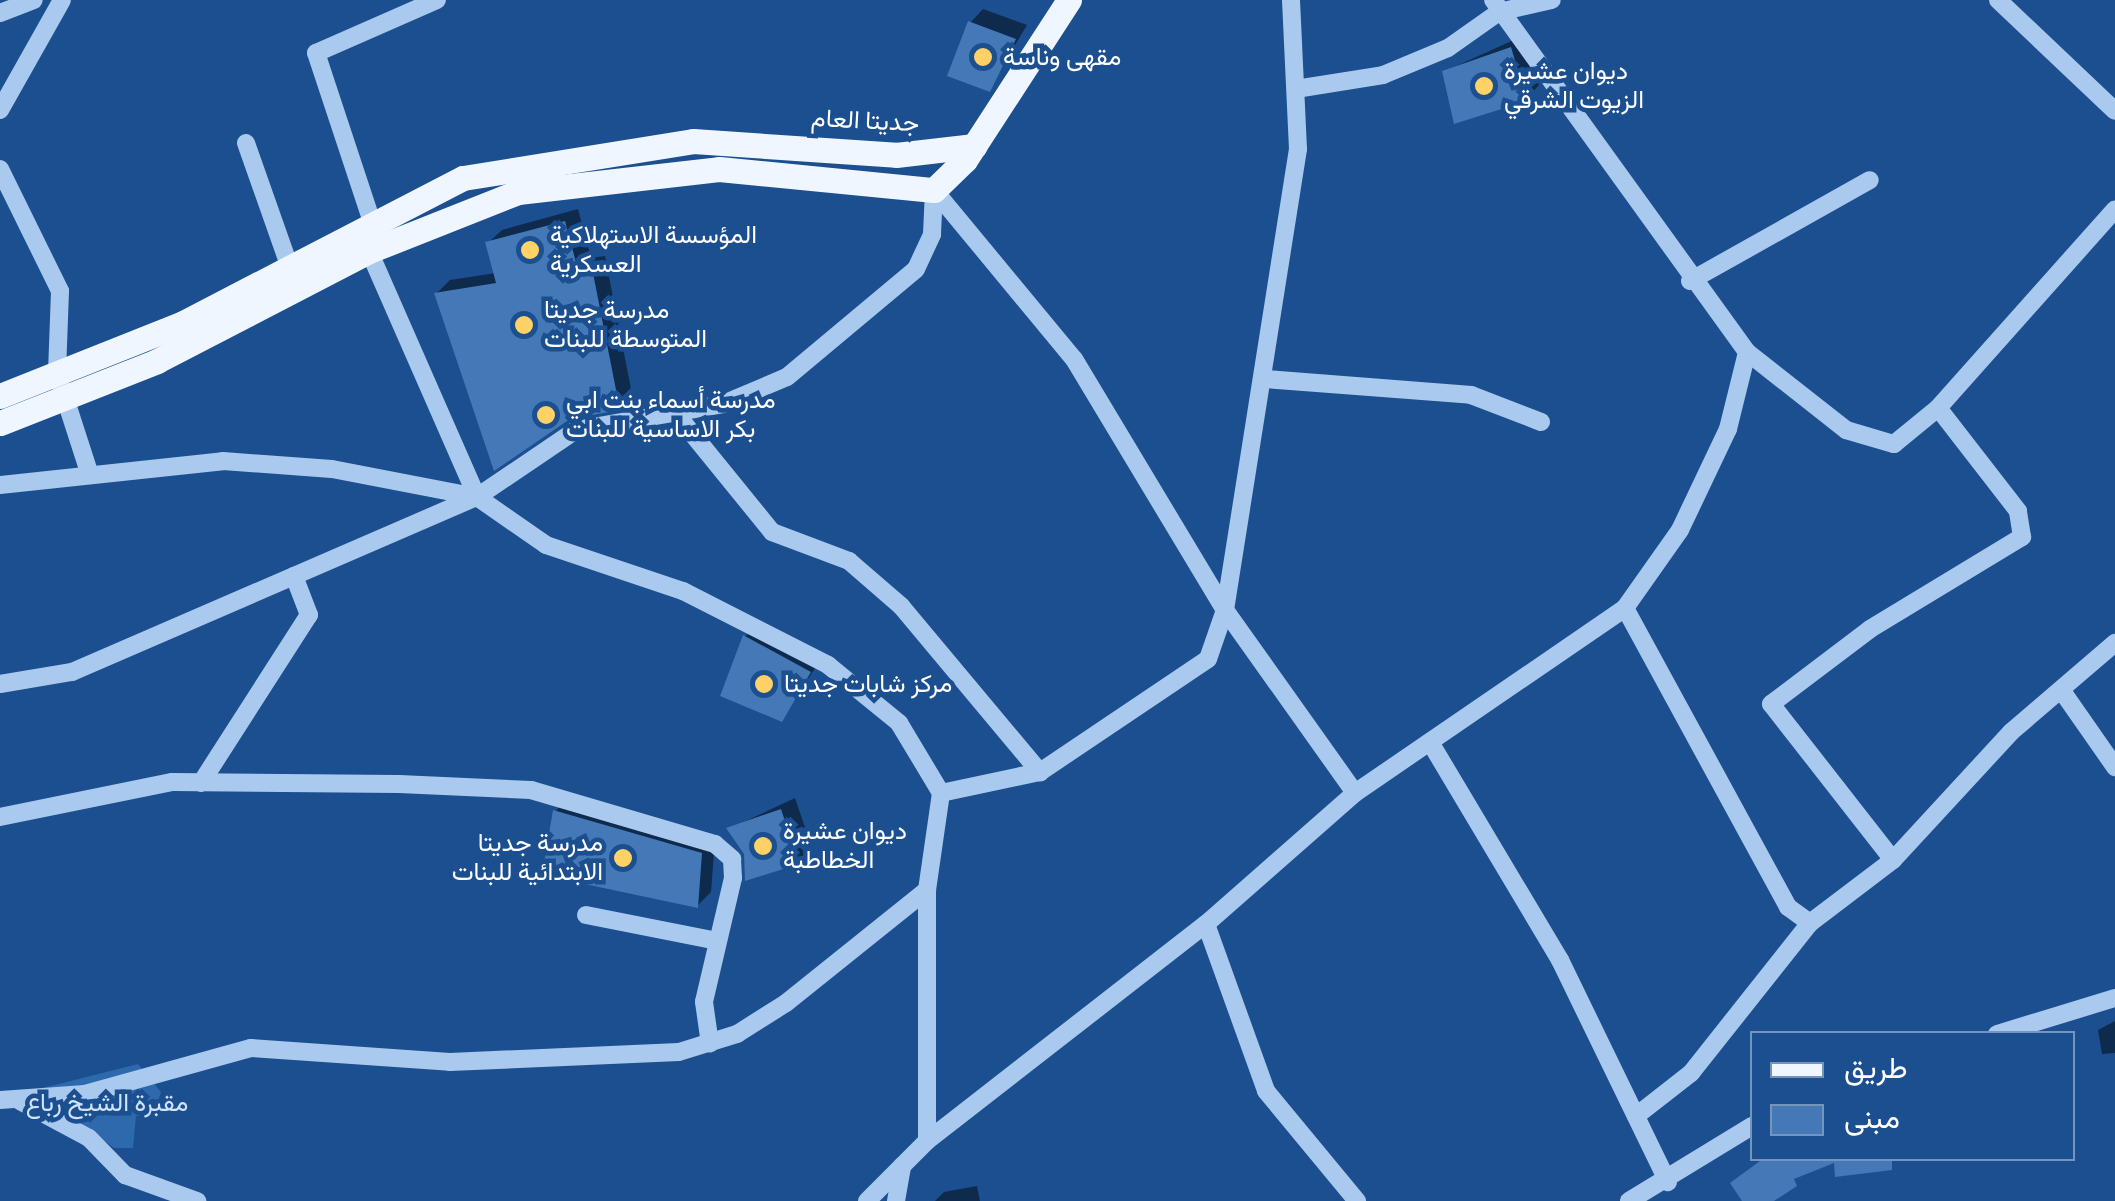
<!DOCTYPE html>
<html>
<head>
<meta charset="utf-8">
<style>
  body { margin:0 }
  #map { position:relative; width:2115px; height:1201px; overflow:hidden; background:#1b4f8f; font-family:Signika,Vazirmatn,sans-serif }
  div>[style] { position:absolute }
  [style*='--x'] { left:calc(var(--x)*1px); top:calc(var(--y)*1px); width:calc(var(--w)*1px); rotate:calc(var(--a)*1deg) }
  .green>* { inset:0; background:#2e69ad }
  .shadow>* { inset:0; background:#0007 }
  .building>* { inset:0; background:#4478b7 }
  .minor>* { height:18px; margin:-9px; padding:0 9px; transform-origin:9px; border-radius:9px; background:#a9c9ee }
  .major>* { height:25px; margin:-12.5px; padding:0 12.5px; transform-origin:12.5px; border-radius:12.5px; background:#f0f6ff }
  .dots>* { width:28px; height:28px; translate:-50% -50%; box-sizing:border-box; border:5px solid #1b4f8f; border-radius:50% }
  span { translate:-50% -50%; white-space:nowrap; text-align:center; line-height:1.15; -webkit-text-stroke:9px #1b4f8f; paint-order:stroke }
  .poi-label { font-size:25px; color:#fff }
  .left { translate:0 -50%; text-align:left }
  .right { translate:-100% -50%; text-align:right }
  .street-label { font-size:25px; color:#fff }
  .park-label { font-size:25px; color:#cfe3fa }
  .legend { position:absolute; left:1750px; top:1031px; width:325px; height:130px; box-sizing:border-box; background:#1b4f8f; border:2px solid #7695bc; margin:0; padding:12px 18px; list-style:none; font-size:30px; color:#fff }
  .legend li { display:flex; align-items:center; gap:20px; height:50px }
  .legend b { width:50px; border:2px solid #7695bc }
</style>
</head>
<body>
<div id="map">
  <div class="green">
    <i style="clip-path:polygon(138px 1064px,161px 1092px,155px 1114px,136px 1116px,133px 1148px,114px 1148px,35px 1090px)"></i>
  </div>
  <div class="shadow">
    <i style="clip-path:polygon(983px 9px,1027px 25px,989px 89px,970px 23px)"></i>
    <i style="clip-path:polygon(1525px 35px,1539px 85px,1526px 99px,1445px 71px)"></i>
    <i style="clip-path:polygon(578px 209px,591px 258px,605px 256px,632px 394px,619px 407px,437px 293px,450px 280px,496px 273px,488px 243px,502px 230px)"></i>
    <i style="clip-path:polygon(758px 624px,822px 658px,781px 719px,745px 637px)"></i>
    <i style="clip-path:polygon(569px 797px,715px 840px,711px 892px,698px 905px,556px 811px)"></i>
    <i style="clip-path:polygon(795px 798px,812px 848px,798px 862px,746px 853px,729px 829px)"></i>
    <i style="clip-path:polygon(2115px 1021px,2115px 1053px,2102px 1054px,2098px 1030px)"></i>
    <i style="clip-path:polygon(977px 1186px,980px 1201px,935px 1201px,944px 1192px)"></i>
  </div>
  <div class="building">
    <i style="clip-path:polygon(968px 21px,1016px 39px,990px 92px,947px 76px)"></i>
    <i style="clip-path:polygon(1511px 47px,1527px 101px,1454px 124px,1442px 71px)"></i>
    <i style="clip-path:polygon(565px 221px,578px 270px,592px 268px,620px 410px,570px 419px,494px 471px,434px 293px,496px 283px,485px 242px)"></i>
    <i style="clip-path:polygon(743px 635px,811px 672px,782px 722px,720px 696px)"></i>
    <i style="clip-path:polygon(781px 809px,799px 864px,745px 881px,744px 854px,726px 828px)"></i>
    <i style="clip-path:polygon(553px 810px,702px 853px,698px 908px,542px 875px)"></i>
    <i style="clip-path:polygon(1764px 1158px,1892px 1158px,1892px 1170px,1835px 1177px,1834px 1163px,1794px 1179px,1797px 1186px,1774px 1201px,1742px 1201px,1730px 1183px)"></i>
  </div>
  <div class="minor">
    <i style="--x:1998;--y:0;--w:161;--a:43.5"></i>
    <i style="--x:0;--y:13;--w:36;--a:-21"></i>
    <i style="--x:1302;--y:88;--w:82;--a:-9.1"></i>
    <i style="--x:1383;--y:75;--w:70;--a:-22.6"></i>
    <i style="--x:1448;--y:48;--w:62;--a:-35.2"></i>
    <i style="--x:1499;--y:12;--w:54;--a:-12.8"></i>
    <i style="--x:0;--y:110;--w:126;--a:-60.6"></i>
    <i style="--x:246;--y:143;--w:129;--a:70.6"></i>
    <i style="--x:0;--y:169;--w:136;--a:63.8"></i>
    <i style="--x:60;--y:291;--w:82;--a:92.1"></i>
    <i style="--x:57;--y:373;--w:101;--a:72.1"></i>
    <i style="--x:934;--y:190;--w:219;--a:50.4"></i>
    <i style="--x:1074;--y:359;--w:293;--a:59"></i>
    <i style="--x:1225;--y:610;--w:224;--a:54.6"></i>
    <i style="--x:371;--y:219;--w:175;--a:-108.3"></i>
    <i style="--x:316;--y:53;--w:132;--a:-23.7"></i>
    <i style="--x:369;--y:251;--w:269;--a:66.3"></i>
    <i style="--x:1690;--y:281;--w:206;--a:-29.3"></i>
    <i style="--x:1747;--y:352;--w:126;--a:38.2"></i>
    <i style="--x:1846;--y:430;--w:50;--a:16.3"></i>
    <i style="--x:1894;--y:444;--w:57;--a:-39.3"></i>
    <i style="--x:1938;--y:408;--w:266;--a:-48.3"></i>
    <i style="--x:1265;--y:379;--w:207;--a:4.4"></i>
    <i style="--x:1471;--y:395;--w:75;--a:21.1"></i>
    <i style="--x:673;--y:410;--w:157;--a:50.9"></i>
    <i style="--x:772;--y:532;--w:82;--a:20.6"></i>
    <i style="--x:849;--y:561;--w:69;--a:40.9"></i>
    <i style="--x:901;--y:606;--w:217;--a:50.1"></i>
    <i style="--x:0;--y:485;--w:224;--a:-6.1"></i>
    <i style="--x:223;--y:461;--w:109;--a:4.2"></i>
    <i style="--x:332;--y:469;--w:148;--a:10.9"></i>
    <i style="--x:477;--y:497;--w:84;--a:34.8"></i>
    <i style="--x:546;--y:545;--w:145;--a:18.6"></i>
    <i style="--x:683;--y:591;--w:163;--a:27"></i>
    <i style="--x:828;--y:665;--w:92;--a:39.2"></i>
    <i style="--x:899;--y:723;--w:82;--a:59"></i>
    <i style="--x:941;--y:793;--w:98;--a:98.2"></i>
    <i style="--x:927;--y:890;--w:251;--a:90"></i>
    <i style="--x:1625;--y:608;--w:341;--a:61.4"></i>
    <i style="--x:1788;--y:907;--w:27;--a:36"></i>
    <i style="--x:1810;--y:923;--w:104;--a:-37.2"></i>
    <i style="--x:1893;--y:860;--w:174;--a:-47.3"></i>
    <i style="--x:2011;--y:732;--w:137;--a:-40.6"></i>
    <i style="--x:0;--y:684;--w:73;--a:-9.5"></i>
    <i style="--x:72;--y:672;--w:441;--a:-23.4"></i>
    <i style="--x:477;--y:497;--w:120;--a:-34.1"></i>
    <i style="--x:576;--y:430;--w:149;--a:-10"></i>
    <i style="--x:723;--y:404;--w:69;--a:-22.9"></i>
    <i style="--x:787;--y:377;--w:168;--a:-39.9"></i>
    <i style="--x:916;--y:269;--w:38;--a:-65"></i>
    <i style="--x:932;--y:234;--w:44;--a:-87.4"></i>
    <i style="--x:2062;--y:691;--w:93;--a:55.1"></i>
    <i style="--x:1430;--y:742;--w:254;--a:59.2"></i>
    <i style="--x:1560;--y:960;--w:247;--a:64.1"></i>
    <i style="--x:201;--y:783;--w:200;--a:-57.3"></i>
    <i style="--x:309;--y:615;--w:42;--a:-111"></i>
    <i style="--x:941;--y:793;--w:101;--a:-12"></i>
    <i style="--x:1040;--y:772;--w:202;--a:-33.9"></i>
    <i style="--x:1208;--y:659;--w:52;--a:-70.9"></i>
    <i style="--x:1225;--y:610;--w:467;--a:-81"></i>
    <i style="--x:1298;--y:149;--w:149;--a:-92.7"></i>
    <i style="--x:0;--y:817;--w:176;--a:-11.5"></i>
    <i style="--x:172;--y:782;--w:227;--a:0.5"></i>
    <i style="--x:399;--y:784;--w:132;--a:2.6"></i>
    <i style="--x:531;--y:790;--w:192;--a:16.4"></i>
    <i style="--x:715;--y:844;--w:23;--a:41"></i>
    <i style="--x:732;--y:859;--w:19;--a:87"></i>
    <i style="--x:733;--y:878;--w:127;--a:103.2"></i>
    <i style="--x:704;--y:1002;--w:42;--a:81.9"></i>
    <i style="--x:1893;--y:860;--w:198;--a:-128"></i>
    <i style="--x:1771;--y:704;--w:124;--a:-37.1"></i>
    <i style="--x:1870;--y:629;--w:178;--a:-31.2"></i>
    <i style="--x:2022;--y:537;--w:26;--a:-99"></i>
    <i style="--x:2018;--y:511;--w:130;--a:-127.8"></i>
    <i style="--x:586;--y:915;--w:134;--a:11.2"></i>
    <i style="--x:1206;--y:924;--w:177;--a:70.2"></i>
    <i style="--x:1266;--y:1091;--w:143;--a:50.4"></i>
    <i style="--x:1997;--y:1034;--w:123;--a:-17"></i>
    <i style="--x:0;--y:1100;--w:85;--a:-4"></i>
    <i style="--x:85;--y:1094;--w:172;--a:-15.5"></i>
    <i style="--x:251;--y:1048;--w:199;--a:4"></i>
    <i style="--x:450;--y:1062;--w:229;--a:-2.5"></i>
    <i style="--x:679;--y:1052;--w:61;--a:-17.2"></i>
    <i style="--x:737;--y:1034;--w:58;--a:-32.3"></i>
    <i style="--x:786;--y:1003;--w:181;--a:-38.7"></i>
    <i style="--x:20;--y:1101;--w:78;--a:28.2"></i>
    <i style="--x:89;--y:1138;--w:52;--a:45.8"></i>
    <i style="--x:125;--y:1175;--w:77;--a:19.9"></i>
    <i style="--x:1636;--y:1116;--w:70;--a:-38"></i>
    <i style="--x:1691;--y:1073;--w:191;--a:-51.6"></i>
    <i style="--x:867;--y:1201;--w:85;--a:-45"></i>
    <i style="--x:927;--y:1141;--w:353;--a:-37.9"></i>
    <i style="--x:1206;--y:924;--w:198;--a:-41.3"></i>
    <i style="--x:1355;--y:793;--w:327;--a:-34.4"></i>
    <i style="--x:1625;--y:608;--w:95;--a:-54.8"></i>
    <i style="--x:1680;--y:530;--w:112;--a:-64.6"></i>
    <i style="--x:1728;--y:429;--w:79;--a:-76.1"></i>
    <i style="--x:1747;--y:352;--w:434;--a:-125.8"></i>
    <i style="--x:896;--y:1201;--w:36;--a:-80"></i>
    <i style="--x:1629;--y:1201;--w:144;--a:-31.4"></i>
  </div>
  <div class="major">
    <i style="--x:0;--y:396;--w:197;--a:-21.7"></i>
    <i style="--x:183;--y:323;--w:315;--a:-27.4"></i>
    <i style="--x:463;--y:178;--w:233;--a:-9.1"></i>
    <i style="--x:693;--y:141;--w:203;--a:3.9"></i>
    <i style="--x:896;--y:155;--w:79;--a:-6.6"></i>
    <i style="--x:0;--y:423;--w:169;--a:-21.5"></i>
    <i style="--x:157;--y:361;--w:239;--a:-27.4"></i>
    <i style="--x:369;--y:251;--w:160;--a:-21.6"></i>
    <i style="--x:518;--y:192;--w:202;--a:-6.5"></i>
    <i style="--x:719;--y:169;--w:216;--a:5.6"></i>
    <i style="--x:934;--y:190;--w:43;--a:-44.1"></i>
    <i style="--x:965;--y:160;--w:191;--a:-57"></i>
  </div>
  <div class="dots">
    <i style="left:983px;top:57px;background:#ffd166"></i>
    <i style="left:1484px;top:86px;background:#ffd166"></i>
    <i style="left:530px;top:250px;background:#ffd166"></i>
    <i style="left:524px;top:325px;background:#ffd166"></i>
    <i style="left:546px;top:415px;background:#ffd166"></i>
    <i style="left:764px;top:684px;background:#ffd166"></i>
    <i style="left:763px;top:846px;background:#ffd166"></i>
    <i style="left:623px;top:858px;background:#ffd166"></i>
  </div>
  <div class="poi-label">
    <span class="left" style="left:1003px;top:57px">مقهى وناسة</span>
    <span class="left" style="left:1504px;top:86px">ديوان عشيرة<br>الزيوت الشرقي</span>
    <span class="left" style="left:550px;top:250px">المؤسسة الاستهلاكية<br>العسكرية</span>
    <span class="left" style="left:544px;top:325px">مدرسة جديتا<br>المتوسطة للبنات</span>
    <span class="left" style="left:566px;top:415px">مدرسة أسماء بنت ابي<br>بكر الاساسية للبنات</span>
    <span class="left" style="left:784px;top:684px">مركز شابات جديتا</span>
    <span class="left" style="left:783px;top:846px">ديوان عشيرة<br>الخطاطبة</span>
    <span class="right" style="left:603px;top:858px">مدرسة جديتا<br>الابتدائية للبنات</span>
  </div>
  <div class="street-label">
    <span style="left:865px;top:121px;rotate:3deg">جديتا العام</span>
  </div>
  <div class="park-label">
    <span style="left:107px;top:1103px">مقبرة الشيخ رباع</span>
  </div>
  <ul class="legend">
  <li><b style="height:12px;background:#f0f6ff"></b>طريق</li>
  <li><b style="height:28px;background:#4478b7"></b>مبنى</li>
  </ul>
</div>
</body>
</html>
